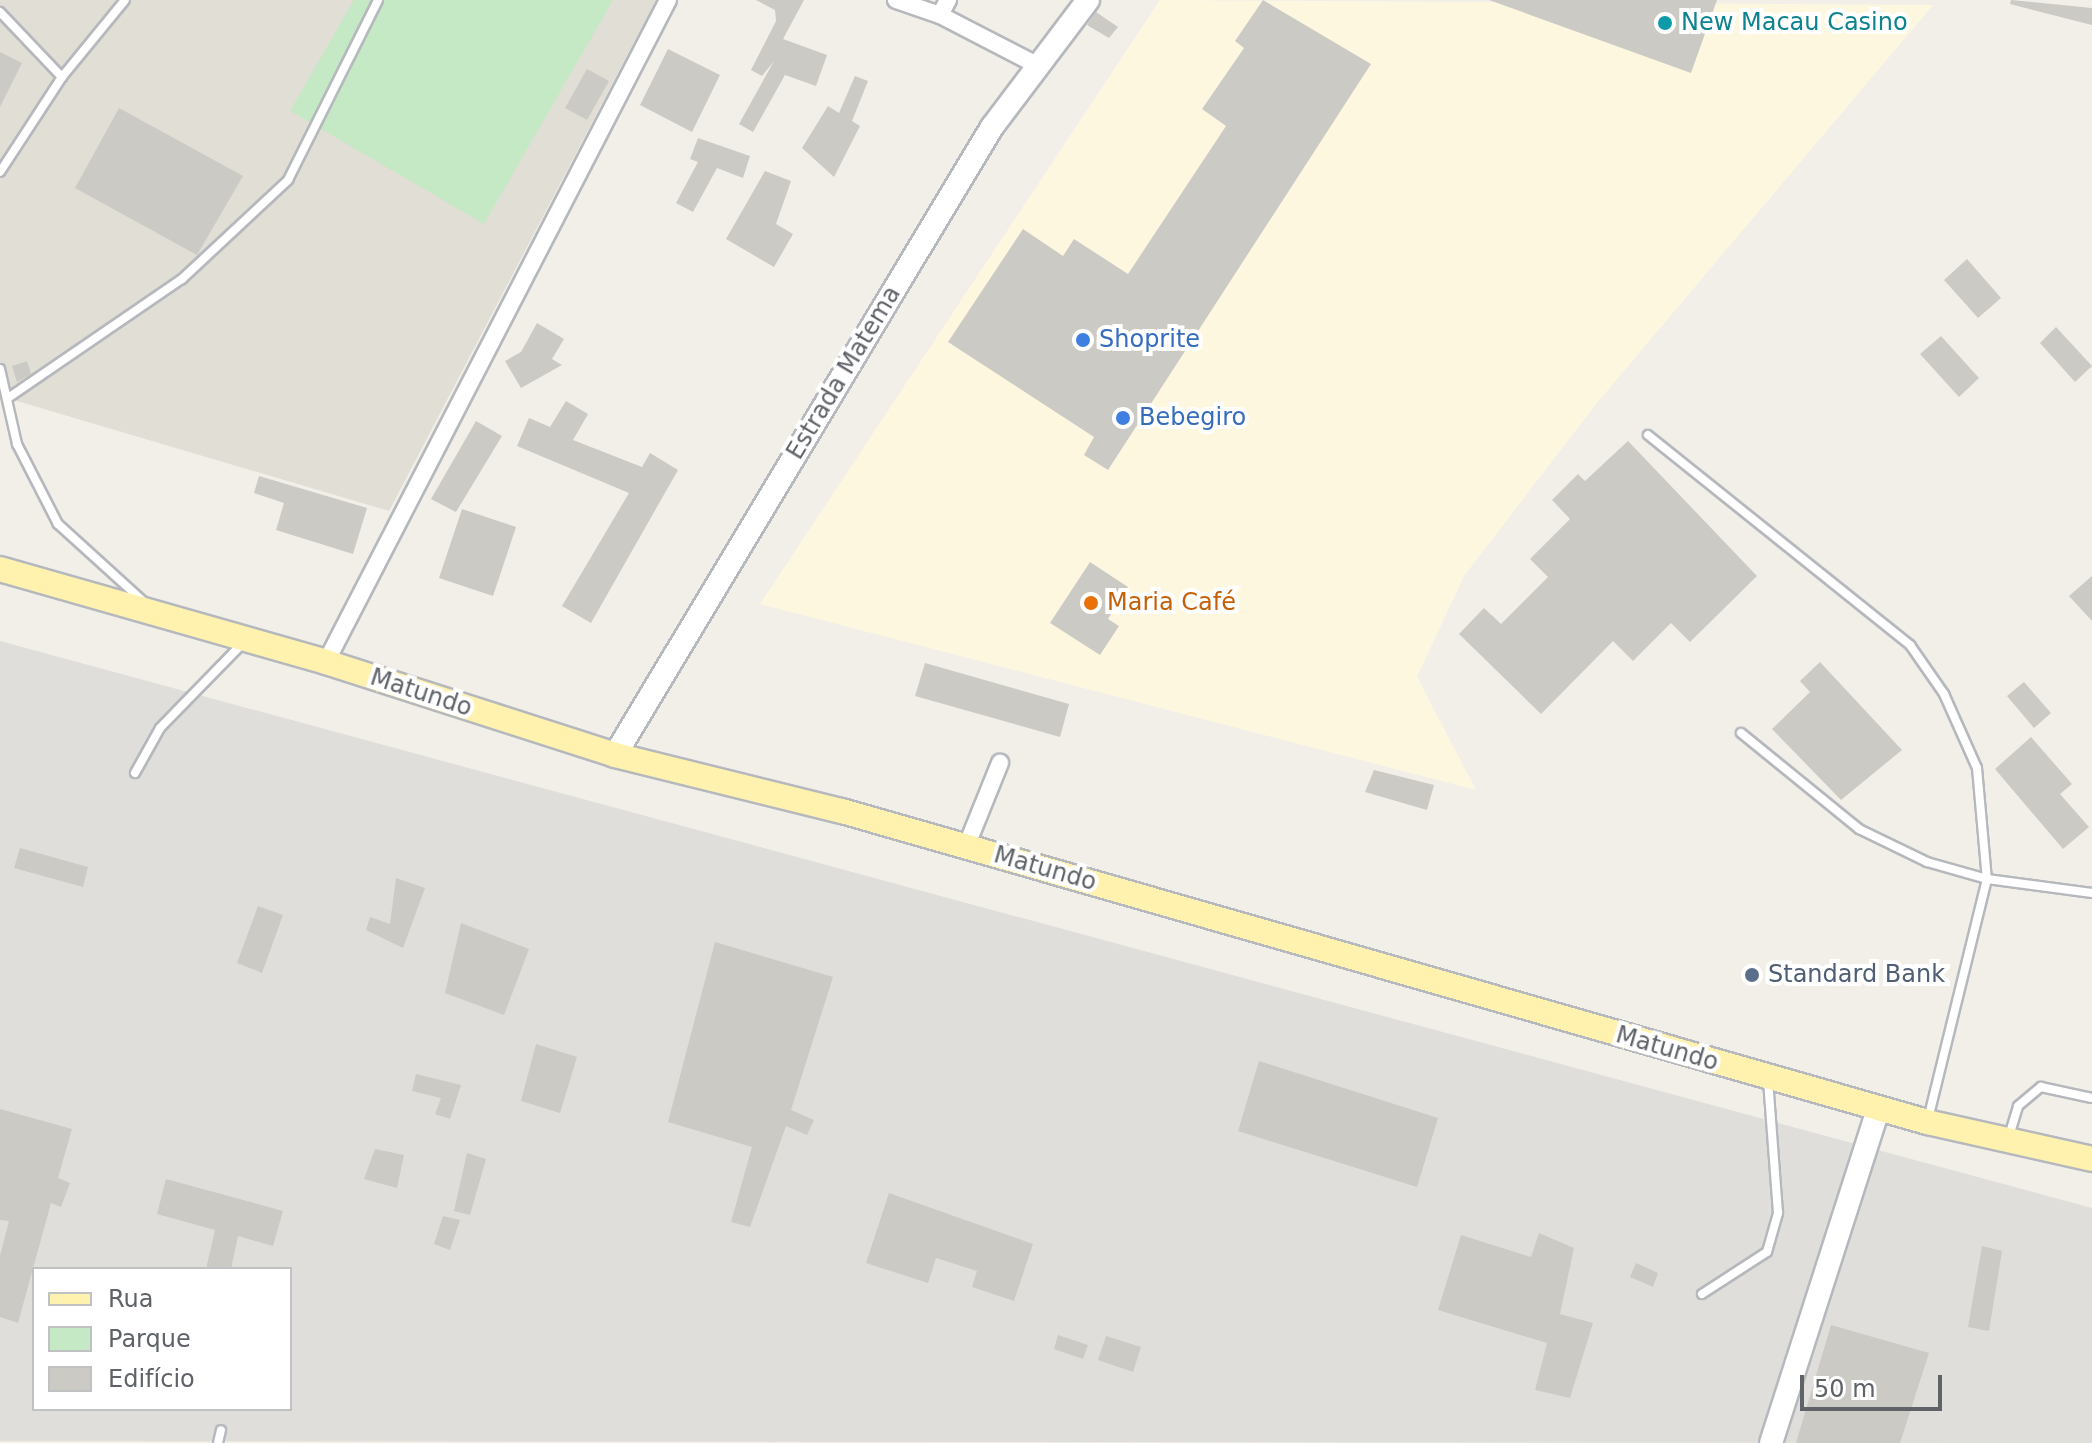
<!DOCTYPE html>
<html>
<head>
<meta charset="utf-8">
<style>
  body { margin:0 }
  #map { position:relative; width:2092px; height:1443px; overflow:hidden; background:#f1efe8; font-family:"DejaVu Sans",sans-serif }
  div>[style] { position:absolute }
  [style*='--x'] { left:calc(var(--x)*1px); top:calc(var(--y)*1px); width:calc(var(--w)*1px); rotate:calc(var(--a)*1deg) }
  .commercial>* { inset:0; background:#fef7e0 }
  .industrial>* { inset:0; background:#e0deda }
  .education>* { inset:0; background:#e1ded6 }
  .green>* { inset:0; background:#c5e8c5 }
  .building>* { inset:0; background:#cccac5 }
  .roads { filter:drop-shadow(2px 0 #b5b8bc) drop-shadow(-2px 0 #b5b8bc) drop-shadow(0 2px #b5b8bc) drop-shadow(0 -2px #b5b8bc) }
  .lane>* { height:8px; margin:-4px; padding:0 4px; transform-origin:4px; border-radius:4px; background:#fff }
  .street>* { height:16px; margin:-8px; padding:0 8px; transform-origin:8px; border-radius:8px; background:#fff }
  .secondary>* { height:22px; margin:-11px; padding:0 11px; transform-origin:11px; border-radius:11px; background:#fff }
  .primary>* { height:24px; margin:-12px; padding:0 12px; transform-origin:12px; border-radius:12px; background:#fff2af }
  .dots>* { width:22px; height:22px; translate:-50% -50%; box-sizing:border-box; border:4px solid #fff; border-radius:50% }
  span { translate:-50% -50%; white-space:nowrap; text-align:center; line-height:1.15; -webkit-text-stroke:8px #fff; paint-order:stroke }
  .culture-label { font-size:24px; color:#0d838f }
  .left { translate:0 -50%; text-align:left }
  .shop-label { font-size:24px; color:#366cbe }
  .street-label { font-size:24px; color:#5f6368 }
  .food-label { font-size:24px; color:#c56008 }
  .service-label { font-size:24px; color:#4e5e75 }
  .legend { position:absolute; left:32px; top:1267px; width:260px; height:144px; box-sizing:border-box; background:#fff; border:2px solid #bfc1c3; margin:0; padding:10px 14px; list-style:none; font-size:24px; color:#5f6368 }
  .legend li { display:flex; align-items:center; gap:16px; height:40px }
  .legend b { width:40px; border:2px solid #bfc1c3 }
  .scale { position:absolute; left:1800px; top:1375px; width:142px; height:36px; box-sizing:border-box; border:4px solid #5f6368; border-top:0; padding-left:10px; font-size:24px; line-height:28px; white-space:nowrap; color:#5f6368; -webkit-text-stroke:6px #fff; paint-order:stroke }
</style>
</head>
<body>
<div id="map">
  <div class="commercial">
    <i style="clip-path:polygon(1160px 0,1933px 5px,1596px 404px,1464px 576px,1417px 677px,1476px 790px,760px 604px)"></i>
  </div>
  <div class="industrial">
    <i style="clip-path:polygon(evenodd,0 641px,2092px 1208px,2092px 1443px,0 1441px,0 641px,34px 1269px,290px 1269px,290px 1409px,34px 1409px,34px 1269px)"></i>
  </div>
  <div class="education">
    <i style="clip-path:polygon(0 0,656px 0,389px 511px,0 396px)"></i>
  </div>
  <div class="green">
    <i style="clip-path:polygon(354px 0,613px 0,484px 224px,290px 111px)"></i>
  </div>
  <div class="building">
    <i style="clip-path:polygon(756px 0,804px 0,783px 39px,827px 55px,816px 86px,785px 75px,753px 132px,739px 124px,774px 61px,762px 76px,751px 70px,776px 21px,775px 10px)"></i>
    <i style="clip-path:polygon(1263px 0,1371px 64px,1108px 470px,1084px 455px,1094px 437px,948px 342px,1023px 229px,1063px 256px,1074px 239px,1128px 274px,1226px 126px,1202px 109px,1244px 48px,1235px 41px)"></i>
    <i style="clip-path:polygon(1489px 0,1717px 0,1691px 73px)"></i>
    <i style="clip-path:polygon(2011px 0,2092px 8px,2092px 25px,2010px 4px)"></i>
    <i style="clip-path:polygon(1096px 12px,1118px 27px,1109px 38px,1087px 25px)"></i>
    <i style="clip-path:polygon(668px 49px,720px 75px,692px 132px,640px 105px)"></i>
    <i style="clip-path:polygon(0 52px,22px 63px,0 107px)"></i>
    <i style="clip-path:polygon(587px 69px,609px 81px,587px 120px,565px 108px)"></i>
    <i style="clip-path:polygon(855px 76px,868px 81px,852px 121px,860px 126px,834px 177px,802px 148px,828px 106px,839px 113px)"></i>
    <i style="clip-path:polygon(119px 108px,243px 176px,197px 255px,75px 188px)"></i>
    <i style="clip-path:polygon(698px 138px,750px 156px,743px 178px,717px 168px,693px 212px,676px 203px,698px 162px,690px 159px)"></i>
    <i style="clip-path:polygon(765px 171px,791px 181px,776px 224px,793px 234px,774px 267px,726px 239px)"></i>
    <i style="clip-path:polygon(1967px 259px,2001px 298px,1978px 318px,1944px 280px)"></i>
    <i style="clip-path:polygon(537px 323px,564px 339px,552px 359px,562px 365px,521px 388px,505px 361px,521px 352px)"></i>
    <i style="clip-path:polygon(2056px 327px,2092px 366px,2075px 382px,2040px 343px)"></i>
    <i style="clip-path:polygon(1941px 336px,1979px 378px,1959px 397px,1920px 354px)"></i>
    <i style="clip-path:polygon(27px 361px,31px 374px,17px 382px,12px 366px)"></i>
    <i style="clip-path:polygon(566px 401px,588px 414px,573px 440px,642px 467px,650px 453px,678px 470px,591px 623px,562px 606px,629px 493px,517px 446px,529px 418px,550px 427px)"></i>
    <i style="clip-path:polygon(476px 421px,502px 436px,456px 512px,431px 499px)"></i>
    <i style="clip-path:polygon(1628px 441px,1757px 576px,1690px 642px,1671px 623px,1633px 661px,1613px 641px,1541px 714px,1459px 634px,1484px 608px,1501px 624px,1548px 577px,1530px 559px,1570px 519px,1552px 500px,1578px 474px,1585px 481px)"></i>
    <i style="clip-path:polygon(259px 476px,367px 508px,353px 554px,276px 530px,284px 503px,254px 493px)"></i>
    <i style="clip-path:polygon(462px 509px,516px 527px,493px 596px,439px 578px)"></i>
    <i style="clip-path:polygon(1090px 562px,1128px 587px,1108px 619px,1119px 626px,1100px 655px,1050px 623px)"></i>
    <i style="clip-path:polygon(2092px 576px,2092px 621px,2069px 596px)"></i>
    <i style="clip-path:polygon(1820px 662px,1902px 750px,1841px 800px,1772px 729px,1810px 692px,1800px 681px)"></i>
    <i style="clip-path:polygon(925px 663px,1069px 704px,1060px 737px,915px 696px)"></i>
    <i style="clip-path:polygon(2024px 682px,2051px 713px,2034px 728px,2007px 696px)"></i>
    <i style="clip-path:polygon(2031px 737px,2072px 784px,2060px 794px,2089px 827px,2063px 849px,1995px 769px)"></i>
    <i style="clip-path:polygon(1374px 770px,1434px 785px,1427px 810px,1365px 792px)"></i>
    <i style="clip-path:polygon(20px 848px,88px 867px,83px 887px,14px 868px)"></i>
    <i style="clip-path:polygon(396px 878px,425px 888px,403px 948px,366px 930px,370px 917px,390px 924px)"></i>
    <i style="clip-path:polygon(258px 906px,283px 915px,262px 973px,237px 963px)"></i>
    <i style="clip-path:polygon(461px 923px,529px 949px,504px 1015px,445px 993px)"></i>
    <i style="clip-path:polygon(715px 942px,833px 977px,791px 1110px,814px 1120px,807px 1135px,786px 1126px,750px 1227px,731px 1222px,752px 1147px,668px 1122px)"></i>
    <i style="clip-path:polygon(536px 1044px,577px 1057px,560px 1113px,521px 1101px)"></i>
    <i style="clip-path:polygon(1259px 1061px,1438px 1118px,1417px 1187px,1238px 1131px)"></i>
    <i style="clip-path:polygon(416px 1074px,461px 1085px,450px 1119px,435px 1114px,441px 1098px,412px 1091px)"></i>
    <i style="clip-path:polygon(0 1109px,72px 1129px,58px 1178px,70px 1183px,61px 1207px,51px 1203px,18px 1323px,0 1317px,0 1256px,9px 1221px,0 1220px)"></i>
    <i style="clip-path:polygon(375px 1149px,404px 1155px,397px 1188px,364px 1179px)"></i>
    <i style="clip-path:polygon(467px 1153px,486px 1159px,470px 1215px,454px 1211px)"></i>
    <i style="clip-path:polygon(166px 1179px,283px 1211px,273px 1246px,238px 1236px,231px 1269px,206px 1269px,215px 1230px,157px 1214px)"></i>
    <i style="clip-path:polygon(889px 1193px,1033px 1244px,1014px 1301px,972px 1287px,977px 1271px,936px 1258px,928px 1283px,866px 1263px)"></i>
    <i style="clip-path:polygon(443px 1216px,460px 1220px,450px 1250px,434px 1244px)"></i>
    <i style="clip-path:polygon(1539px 1233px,1574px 1248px,1560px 1314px,1593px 1323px,1570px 1398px,1535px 1390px,1547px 1343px,1438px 1310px,1461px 1235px,1531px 1257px)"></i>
    <i style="clip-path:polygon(1982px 1246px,2002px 1251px,1989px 1331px,1968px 1327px)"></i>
    <i style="clip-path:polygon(1636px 1263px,1658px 1273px,1653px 1287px,1630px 1277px)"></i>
    <i style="clip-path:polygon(1831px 1325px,1929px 1353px,1900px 1443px,1796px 1443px)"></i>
    <i style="clip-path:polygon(1058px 1335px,1088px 1345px,1083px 1359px,1054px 1349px)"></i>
    <i style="clip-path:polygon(1106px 1336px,1141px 1347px,1133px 1372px,1098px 1360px)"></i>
  </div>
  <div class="roads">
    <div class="lane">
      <i style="--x:0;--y:12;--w:90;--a:46.4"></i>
      <i style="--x:62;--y:77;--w:113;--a:123.1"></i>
      <i style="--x:62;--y:77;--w:99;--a:-50.7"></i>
      <i style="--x:0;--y:369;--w:77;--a:77.2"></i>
      <i style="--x:17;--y:444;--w:90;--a:62.9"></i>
      <i style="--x:58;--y:524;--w:116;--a:42.2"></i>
      <i style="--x:8;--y:398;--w:211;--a:-34.4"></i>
      <i style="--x:182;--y:279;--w:145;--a:-43"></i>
      <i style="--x:288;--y:180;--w:201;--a:-63.4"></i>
      <i style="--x:1648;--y:435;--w:336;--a:38.7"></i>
      <i style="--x:1910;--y:645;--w:60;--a:55.2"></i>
      <i style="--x:1944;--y:694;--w:81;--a:66"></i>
      <i style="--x:1977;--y:768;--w:111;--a:84.9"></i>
      <i style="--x:1987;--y:879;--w:247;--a:103.8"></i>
      <i style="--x:1741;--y:733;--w:152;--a:39.1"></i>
      <i style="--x:1859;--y:829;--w:76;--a:25.9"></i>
      <i style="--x:1927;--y:862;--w:62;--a:15.8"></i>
      <i style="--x:1987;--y:879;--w:106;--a:7.6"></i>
      <i style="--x:135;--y:773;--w:51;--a:-60.9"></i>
      <i style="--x:160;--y:728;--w:120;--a:-45.7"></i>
      <i style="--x:2009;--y:1136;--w:31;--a:-73"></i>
      <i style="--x:2018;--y:1106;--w:30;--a:-40"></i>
      <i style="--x:2041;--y:1087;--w:52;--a:12.2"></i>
      <i style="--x:1702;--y:1294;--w:77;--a:-32.9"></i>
      <i style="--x:1767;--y:1252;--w:41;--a:-74.2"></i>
      <i style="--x:1778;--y:1213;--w:134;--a:-94.3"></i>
      <i style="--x:218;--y:1443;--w:13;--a:-77"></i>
    </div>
    <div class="street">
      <i style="--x:896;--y:0;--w:46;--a:18.8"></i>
      <i style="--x:948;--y:0;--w:17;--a:118"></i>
      <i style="--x:940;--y:15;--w:107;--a:27.3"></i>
      <i style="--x:326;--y:662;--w:745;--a:-62.68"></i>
      <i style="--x:966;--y:847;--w:91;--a:-68"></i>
    </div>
    <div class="secondary">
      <i style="--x:615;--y:755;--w:732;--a:-59.02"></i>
      <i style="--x:992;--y:127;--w:159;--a:-52.9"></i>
      <i style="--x:1771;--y:1443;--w:351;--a:-72.2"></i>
    </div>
    <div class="primary">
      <i style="--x:0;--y:569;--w:339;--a:15.9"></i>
      <i style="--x:326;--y:662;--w:304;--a:17.8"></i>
      <i style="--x:615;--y:755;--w:234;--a:13.9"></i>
      <i style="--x:842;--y:811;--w:1129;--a:15.99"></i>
      <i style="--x:1927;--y:1122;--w:169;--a:12.6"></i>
    </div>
  </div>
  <div class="dots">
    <i style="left:1665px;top:23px;background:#0f9aa8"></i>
    <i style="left:1083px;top:340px;background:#3f7fe0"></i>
    <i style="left:1123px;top:418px;background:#3f7fe0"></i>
    <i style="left:1091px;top:603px;background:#e8710a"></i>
    <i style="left:1752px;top:975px;background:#5c6f8a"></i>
  </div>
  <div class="culture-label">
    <span class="left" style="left:1681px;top:23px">New Macau Casino</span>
  </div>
  <div class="shop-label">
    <span class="left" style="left:1099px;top:340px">Shoprite</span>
    <span class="left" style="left:1139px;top:418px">Bebegiro</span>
  </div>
  <div class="street-label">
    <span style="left:844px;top:373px;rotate:-59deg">Estrada Matema</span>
    <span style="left:421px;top:693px;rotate:18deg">Matundo</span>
    <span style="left:1045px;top:869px;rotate:16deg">Matundo</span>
    <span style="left:1667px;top:1049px;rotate:16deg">Matundo</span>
  </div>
  <div class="food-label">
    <span class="left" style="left:1107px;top:603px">Maria Café</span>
  </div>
  <div class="service-label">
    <span class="left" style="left:1768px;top:975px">Standard Bank</span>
  </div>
  <ul class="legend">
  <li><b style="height:10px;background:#fff2af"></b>Rua</li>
  <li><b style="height:22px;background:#c5e8c5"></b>Parque</li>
  <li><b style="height:22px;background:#cccac5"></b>Edifício</li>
  </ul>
  <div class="scale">50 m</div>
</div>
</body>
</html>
